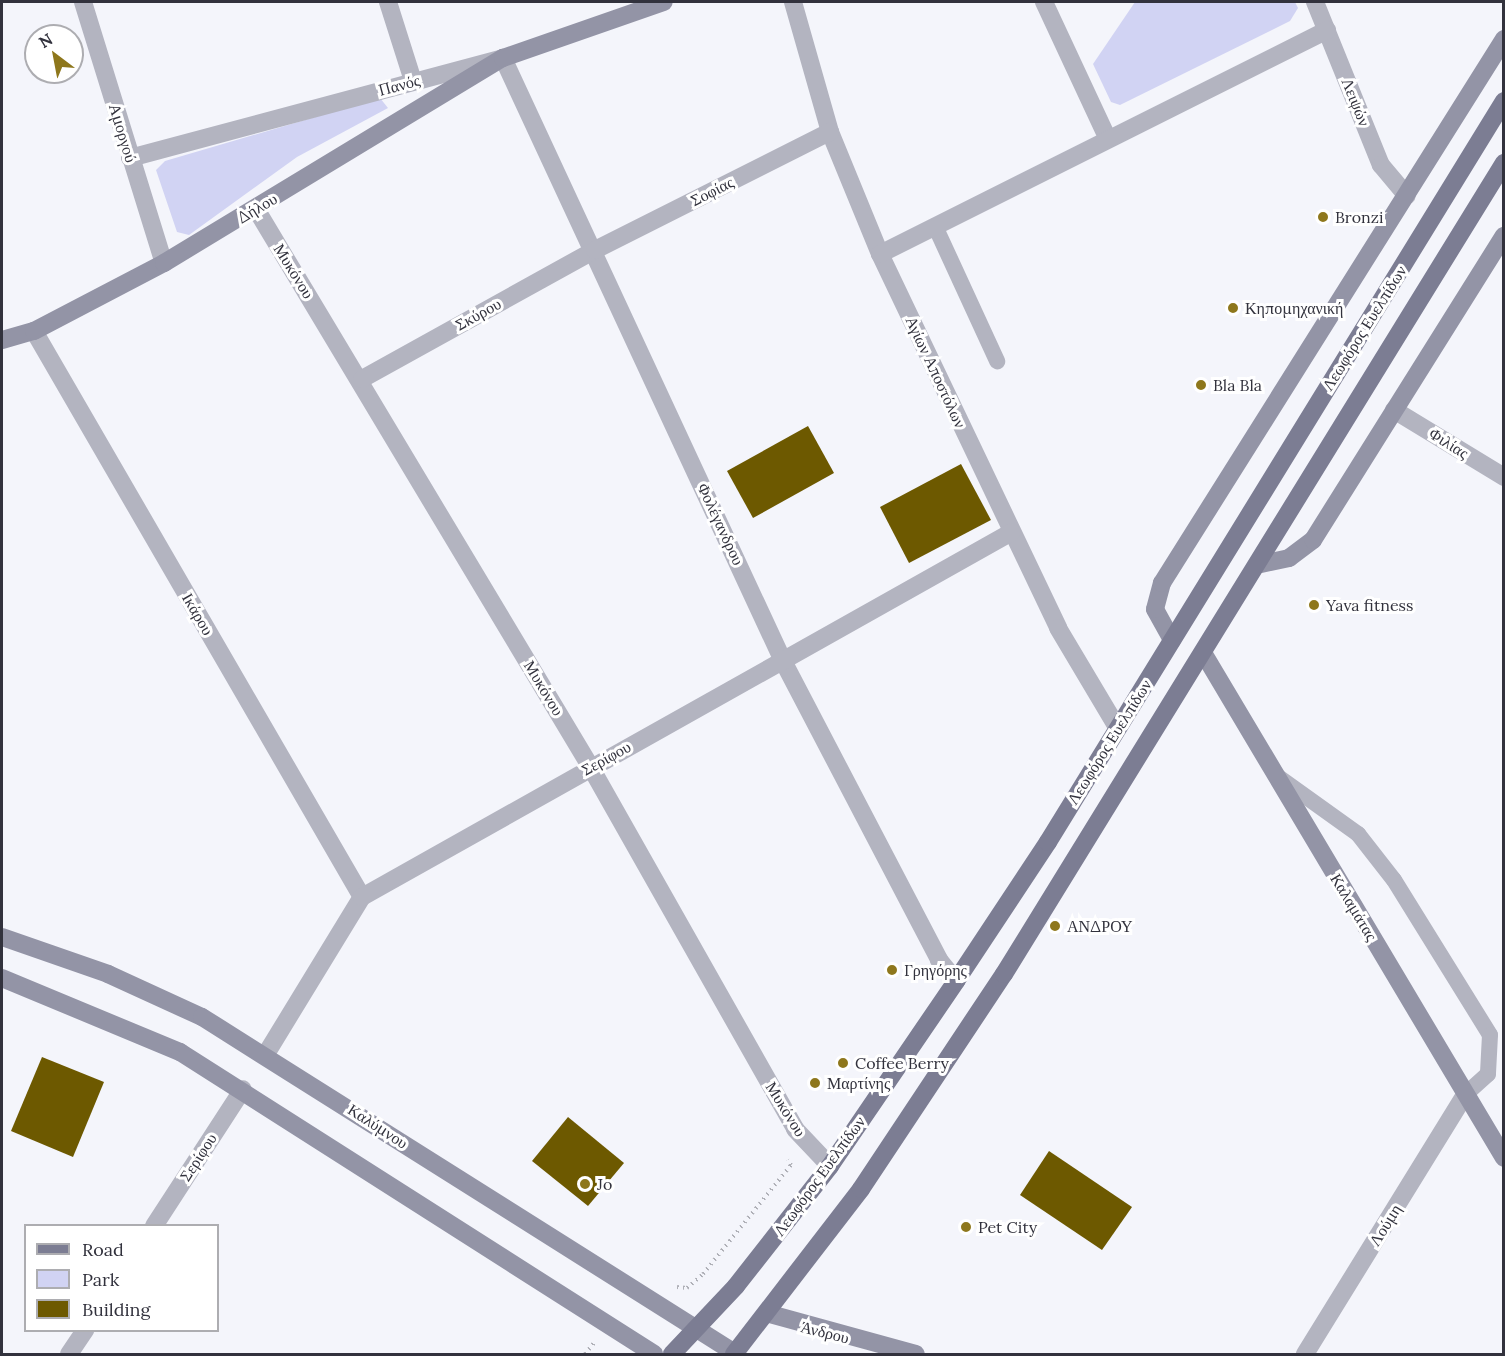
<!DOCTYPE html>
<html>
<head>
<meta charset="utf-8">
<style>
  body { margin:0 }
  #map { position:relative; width:1505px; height:1356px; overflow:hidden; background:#f4f5fb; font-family:Lora,serif }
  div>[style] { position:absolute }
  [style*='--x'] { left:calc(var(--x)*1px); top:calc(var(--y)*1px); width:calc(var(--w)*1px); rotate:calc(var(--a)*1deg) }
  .green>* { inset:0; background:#d1d3f3 }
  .building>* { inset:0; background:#6d5900 }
  .path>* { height:4px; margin-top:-2px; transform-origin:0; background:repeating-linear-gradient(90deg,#afb0b7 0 1.5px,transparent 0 6px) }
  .lane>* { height:16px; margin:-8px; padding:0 8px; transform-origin:8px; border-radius:8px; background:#b3b4c0 }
  .street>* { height:18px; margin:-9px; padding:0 9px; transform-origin:9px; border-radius:9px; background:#b3b4c0 }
  .secondary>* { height:18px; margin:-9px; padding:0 9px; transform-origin:9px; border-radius:9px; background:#9394a6 }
  .primary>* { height:18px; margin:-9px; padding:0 9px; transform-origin:9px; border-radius:9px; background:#7c7d93 }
  .dots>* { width:16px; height:16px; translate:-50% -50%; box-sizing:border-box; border:3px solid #fff; border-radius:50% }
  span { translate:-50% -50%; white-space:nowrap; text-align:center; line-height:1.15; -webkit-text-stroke:6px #fff; paint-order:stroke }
  .street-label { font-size:16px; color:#32323d }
  .poi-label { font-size:16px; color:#32323d }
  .left { translate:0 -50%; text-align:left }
  .frame { position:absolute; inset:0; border:3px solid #32323d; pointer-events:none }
  .legend { position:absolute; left:24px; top:1224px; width:195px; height:108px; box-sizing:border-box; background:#fff; border:2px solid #adadb1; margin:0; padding:8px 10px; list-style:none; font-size:18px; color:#32323d }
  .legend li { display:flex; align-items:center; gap:12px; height:30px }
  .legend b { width:30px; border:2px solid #adadb1 }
  .north { position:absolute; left:24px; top:24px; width:60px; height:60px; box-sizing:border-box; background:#fff; border:2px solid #adadb1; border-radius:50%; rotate:328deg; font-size:16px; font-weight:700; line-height:24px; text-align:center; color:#32323d }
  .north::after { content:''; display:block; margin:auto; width:21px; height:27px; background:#8e771c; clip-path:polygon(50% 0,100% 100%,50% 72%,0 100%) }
</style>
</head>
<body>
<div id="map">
  <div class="green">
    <i style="clip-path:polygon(1135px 2px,1295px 2px,1298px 8px,1290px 21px,1120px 105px,1111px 102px,1093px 64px)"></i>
    <i style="clip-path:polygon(380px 98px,388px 108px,297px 157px,189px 235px,177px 232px,156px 170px,165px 161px)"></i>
  </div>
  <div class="building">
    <i style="clip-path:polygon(808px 426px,834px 473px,753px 518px,727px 471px)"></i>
    <i style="clip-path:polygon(961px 464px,991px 520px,909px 563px,880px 507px)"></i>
    <i style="clip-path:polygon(42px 1057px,104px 1082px,73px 1157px,11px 1131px)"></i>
    <i style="clip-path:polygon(568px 1117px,624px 1163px,588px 1206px,532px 1161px)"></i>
    <i style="clip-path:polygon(1049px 1151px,1132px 1207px,1102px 1250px,1020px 1195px)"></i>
  </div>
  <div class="path">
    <i style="--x:677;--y:1287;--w:10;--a:6"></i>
    <i style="--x:687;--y:1288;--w:21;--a:-41"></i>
    <i style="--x:703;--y:1274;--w:140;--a:-51.1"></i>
    <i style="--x:791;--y:1165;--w:6;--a:-121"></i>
    <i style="--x:585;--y:1354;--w:14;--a:-51"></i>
  </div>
  <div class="lane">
    <i style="--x:935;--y:226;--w:149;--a:65.3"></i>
    <i style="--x:1277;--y:776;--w:100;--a:35.6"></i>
    <i style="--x:1358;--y:834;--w:58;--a:52"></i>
    <i style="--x:1394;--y:880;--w:182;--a:58.2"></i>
    <i style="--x:1490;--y:1035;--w:39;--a:93"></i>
    <i style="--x:1488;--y:1074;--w:31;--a:138"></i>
  </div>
  <div class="street">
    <i style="--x:83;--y:2;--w:273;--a:72.8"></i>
    <i style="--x:388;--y:2;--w:83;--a:72.4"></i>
    <i style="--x:793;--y:2;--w:135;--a:74.1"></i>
    <i style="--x:830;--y:132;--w:132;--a:67.7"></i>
    <i style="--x:880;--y:254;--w:414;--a:64.5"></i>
    <i style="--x:1058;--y:628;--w:115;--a:59.2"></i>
    <i style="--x:1044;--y:2;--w:151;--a:65"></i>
    <i style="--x:1315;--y:2;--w:176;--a:68"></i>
    <i style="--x:1381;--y:165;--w:40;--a:50"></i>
    <i style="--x:130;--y:158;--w:386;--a:-15"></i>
    <i style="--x:503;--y:58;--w:665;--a:65.09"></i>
    <i style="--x:783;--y:661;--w:337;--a:62.4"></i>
    <i style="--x:939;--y:960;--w:27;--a:51"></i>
    <i style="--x:256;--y:209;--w:649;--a:59.05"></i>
    <i style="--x:590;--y:766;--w:417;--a:60.5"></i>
    <i style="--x:795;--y:1129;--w:51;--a:46.6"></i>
    <i style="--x:880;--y:254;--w:500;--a:-26.6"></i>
    <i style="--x:34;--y:331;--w:654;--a:59.91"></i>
    <i style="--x:362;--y:379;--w:266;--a:-29"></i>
    <i style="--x:595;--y:250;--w:263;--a:-26.7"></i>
    <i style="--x:1394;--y:410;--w:129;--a:31.3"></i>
    <i style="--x:266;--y:1054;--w:184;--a:-58.6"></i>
    <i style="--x:362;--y:897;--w:745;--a:-29.32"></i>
    <i style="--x:154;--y:1226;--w:163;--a:-57"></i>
    <i style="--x:69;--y:1354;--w:29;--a:-56"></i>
    <i style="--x:1305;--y:1354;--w:304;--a:-58.3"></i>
  </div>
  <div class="secondary">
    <i style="--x:2;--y:340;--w:33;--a:-16"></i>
    <i style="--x:34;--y:331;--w:147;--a:-27.6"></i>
    <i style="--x:164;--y:263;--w:396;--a:-31.2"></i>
    <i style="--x:503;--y:58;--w:170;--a:-19.2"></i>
    <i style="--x:1261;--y:564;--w:29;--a:-12"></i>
    <i style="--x:1289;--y:558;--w:30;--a:-37"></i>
    <i style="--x:1313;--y:540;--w:359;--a:-57.9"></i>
    <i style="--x:1172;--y:640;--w:35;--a:-119"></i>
    <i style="--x:1155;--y:609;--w:27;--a:-75"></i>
    <i style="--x:1162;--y:583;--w:643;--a:-57.84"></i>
    <i style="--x:1205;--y:656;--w:584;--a:59.22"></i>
    <i style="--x:2;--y:937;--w:112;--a:19.2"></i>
    <i style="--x:108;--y:974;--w:103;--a:24.6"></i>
    <i style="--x:202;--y:1017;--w:630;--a:32.23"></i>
    <i style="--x:2;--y:978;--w:193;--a:22.6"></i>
    <i style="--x:180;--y:1052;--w:562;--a:32.5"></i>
    <i style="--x:770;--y:1314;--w:151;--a:15.3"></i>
  </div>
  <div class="primary">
    <i style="--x:672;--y:1354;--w:93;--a:-46.7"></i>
    <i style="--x:736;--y:1286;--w:152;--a:-51.9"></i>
    <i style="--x:830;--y:1166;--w:224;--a:-55.7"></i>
    <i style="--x:956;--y:981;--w:167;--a:-56.5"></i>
    <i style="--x:1048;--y:842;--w:870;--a:-58.39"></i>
    <i style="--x:734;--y:1354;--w:208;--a:-52.4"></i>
    <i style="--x:861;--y:1189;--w:258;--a:-56.4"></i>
    <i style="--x:1004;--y:974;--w:953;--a:-58.35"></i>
  </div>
  <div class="dots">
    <i style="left:1323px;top:217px;background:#8e771c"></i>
    <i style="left:1233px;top:308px;background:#8e771c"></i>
    <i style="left:1201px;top:385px;background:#8e771c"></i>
    <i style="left:1314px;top:605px;background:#8e771c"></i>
    <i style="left:1055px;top:926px;background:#8e771c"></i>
    <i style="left:892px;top:970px;background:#8e771c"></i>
    <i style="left:843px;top:1063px;background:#8e771c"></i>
    <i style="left:815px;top:1083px;background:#8e771c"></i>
    <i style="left:585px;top:1184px;background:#8e771c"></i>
    <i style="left:966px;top:1227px;background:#8e771c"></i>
  </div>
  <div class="street-label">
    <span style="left:399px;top:85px;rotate:-15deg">Πανός</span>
    <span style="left:1356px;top:102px;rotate:68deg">Λειψών</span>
    <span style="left:123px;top:133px;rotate:73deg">Αμοργού</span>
    <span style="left:712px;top:191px;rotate:-27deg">Σοφίας</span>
    <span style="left:257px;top:208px;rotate:-31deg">Δήλου</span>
    <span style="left:294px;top:271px;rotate:58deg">Μυκόνου</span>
    <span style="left:478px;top:314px;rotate:-29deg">Σκύρου</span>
    <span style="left:1364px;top:328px;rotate:-58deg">Λεωφόρος Ευελπίδων</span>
    <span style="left:936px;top:372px;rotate:65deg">Αγίων Αποστόλων</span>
    <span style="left:1449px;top:443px;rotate:32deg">Φιλίας</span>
    <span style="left:721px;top:524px;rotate:65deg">Φολέγανδρου</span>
    <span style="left:198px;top:614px;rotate:60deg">Ικάρου</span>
    <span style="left:544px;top:688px;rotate:59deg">Μυκόνου</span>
    <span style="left:1109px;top:742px;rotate:-58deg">Λεωφόρος Ευελπίδων</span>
    <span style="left:606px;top:758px;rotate:-29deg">Σερίφου</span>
    <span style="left:1354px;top:907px;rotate:59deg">Καλαμάτας</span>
    <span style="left:786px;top:1109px;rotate:58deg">Μυκόνου</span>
    <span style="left:378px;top:1126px;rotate:33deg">Καλύμνου</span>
    <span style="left:198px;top:1157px;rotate:-57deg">Σερίφου</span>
    <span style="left:819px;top:1176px;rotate:-54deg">Λεωφόρος Ευελπίδων</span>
    <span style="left:1385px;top:1225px;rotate:-58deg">Λούμη</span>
    <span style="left:825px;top:1332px;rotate:14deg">Άνδρου</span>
  </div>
  <div class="poi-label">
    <span class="left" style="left:1335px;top:217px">Bronzi</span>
    <span class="left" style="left:1245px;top:308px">Κηπομηχανική</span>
    <span class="left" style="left:1213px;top:385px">Bla Bla</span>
    <span class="left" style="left:1326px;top:605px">Yava fitness</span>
    <span class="left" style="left:1067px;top:926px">ΑΝΔΡΟΥ</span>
    <span class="left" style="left:904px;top:970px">Γρηγόρης</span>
    <span class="left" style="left:855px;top:1063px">Coffee Berry</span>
    <span class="left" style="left:827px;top:1083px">Μαρτίνης</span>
    <span class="left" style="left:597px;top:1184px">Jo</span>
    <span class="left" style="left:978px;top:1227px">Pet City</span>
  </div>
  <div class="frame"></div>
  <ul class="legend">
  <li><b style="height:8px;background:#7c7d93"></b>Road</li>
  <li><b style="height:16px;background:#d1d3f3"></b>Park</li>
  <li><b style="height:16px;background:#6d5900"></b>Building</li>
  </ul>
  <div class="north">N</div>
</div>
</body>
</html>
